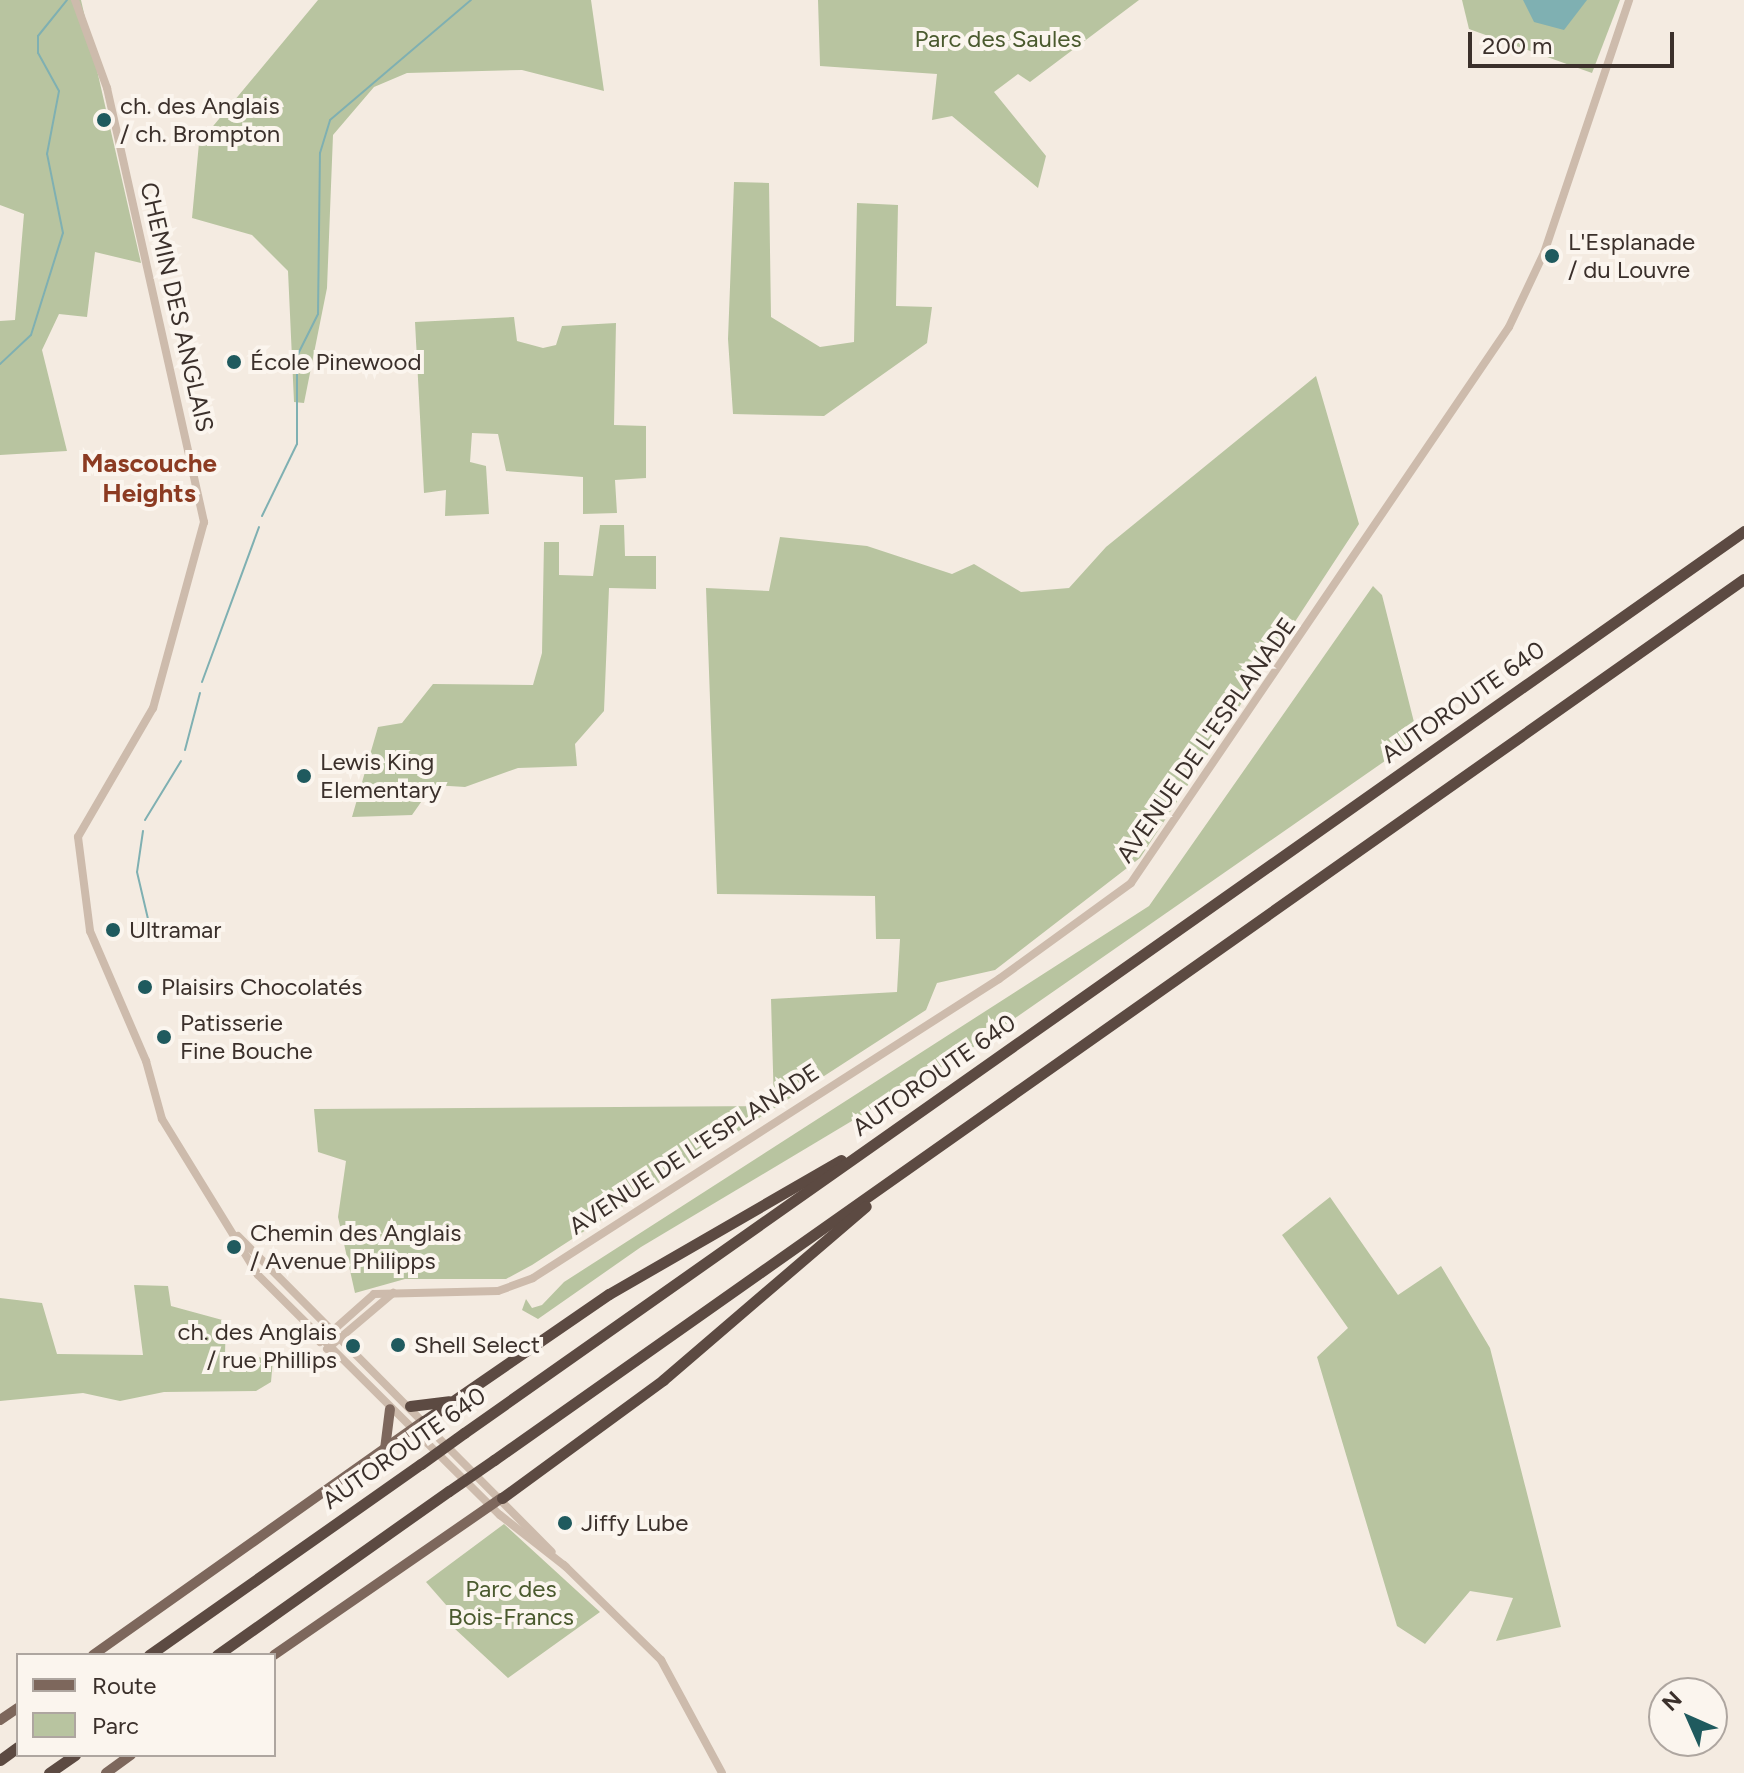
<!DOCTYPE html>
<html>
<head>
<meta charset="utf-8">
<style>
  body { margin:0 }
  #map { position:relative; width:1744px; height:1773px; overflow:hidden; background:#f4ebe1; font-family:Figtree,sans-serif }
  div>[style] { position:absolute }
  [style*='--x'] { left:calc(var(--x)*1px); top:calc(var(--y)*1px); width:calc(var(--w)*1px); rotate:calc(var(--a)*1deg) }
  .green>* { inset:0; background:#b8c4a0 }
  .water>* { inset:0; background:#7fb0b2 }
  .stream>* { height:2px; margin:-1px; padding:0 1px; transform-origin:1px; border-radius:1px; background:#7fb0b2 }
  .minor>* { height:8px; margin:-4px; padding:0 4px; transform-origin:4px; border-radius:4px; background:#cdbbac }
  .major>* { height:10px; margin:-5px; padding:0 5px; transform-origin:5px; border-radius:5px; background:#7d675c }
  .highway>* { height:11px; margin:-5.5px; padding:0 5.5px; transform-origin:5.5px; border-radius:5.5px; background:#5c4a42 }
  .highway-bridge>* { height:11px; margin:-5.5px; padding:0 5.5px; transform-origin:5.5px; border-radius:5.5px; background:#5c4a42 }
  .dots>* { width:22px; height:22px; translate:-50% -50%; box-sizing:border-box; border:4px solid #fbf5ee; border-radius:50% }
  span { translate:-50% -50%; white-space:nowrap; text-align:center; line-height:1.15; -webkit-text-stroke:8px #fbf5ee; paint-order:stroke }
  .park-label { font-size:24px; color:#4a5a2e }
  .poi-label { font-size:24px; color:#3b302b }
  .left { translate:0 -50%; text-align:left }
  .right { translate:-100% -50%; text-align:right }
  .street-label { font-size:24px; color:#3b302b }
  .neighbourhood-label { font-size:26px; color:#8c3b22; font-weight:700 }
  .legend { position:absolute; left:16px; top:1653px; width:260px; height:104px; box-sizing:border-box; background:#fbf5ee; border:2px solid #aea6a0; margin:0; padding:10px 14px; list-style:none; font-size:24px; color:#3b302b }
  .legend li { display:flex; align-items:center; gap:16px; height:40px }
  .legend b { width:40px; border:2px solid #aea6a0 }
  .north { position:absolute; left:1648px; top:1677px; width:80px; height:80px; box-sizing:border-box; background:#fbf5ee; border:2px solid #aea6a0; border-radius:50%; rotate:315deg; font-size:22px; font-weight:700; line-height:32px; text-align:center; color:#3b302b }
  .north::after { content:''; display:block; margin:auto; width:28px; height:36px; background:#1f5a5e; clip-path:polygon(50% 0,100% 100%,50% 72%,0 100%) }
  .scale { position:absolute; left:1468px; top:32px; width:206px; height:36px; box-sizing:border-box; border:4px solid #3b302b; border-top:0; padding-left:10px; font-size:24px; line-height:28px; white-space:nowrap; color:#3b302b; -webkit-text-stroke:6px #fbf5ee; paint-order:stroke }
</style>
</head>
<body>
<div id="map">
  <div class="green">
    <i style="clip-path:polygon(0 0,81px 0,141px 263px,95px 252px,87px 317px,59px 314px,42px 350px,67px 451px,0 455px,0 321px,15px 320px,24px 214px,0 205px)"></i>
    <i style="clip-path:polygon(318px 0,591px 0,604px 91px,522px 70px,407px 73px,374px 87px,333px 135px,327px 288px,304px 403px,294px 402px,288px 271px,252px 235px,192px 218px,199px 143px)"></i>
    <i style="clip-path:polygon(818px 0,1139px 0,1030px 82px,1018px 74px,994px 92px,1046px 156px,1038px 188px,952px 116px,932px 120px,937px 74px,820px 66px)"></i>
    <i style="clip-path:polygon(1462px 0,1620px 0,1592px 73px,1469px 29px)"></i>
    <i style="clip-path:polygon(734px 182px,769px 183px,771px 317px,820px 347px,854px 342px,857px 203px,898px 205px,896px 306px,932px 307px,927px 343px,824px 416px,733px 414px,728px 339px)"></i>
    <i style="clip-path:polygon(514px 317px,517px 341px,543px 348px,556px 345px,562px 326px,616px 323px,614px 425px,646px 426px,646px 478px,615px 480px,617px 513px,583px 514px,583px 477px,506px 471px,498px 434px,472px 433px,470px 462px,486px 466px,489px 514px,445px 516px,446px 490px,424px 493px,415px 322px)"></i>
    <i style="clip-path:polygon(1316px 376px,1359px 524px,1140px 858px,995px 970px,937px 983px,926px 1010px,532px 1265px,506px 1279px,405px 1279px,355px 1293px,338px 1217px,346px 1161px,318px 1152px,314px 1109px,774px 1106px,771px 999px,897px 992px,900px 939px,876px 939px,875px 896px,717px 894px,706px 588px,769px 591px,780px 537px,867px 546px,952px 574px,974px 564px,1021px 592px,1069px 588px,1106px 547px)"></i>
    <i style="clip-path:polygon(600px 525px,624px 525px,625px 556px,656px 556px,656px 589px,609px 588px,604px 711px,575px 744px,577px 766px,518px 768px,465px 787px,433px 785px,412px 815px,352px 817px,378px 727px,402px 723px,433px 684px,533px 685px,542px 653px,544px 542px,559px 542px,559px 575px,593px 576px)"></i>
    <i style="clip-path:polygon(1373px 586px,1382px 595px,1418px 738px,962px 1055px,641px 1247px,538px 1319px,522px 1310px,526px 1299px,532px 1308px,542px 1305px,564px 1282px,1149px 906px)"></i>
    <i style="clip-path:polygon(1330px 1197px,1398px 1295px,1441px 1266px,1490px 1348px,1561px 1627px,1496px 1641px,1513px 1598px,1470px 1591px,1425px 1644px,1397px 1626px,1317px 1357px,1348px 1328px,1282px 1235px)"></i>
    <i style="clip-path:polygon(134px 1285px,168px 1286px,171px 1306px,226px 1321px,225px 1353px,273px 1359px,271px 1382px,256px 1391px,164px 1392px,120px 1401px,83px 1393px,0 1401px,0 1298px,42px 1303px,57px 1354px,143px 1355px)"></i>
    <i style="clip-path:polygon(504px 1524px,600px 1612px,508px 1678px,454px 1628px,461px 1622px,426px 1582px)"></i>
  </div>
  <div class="water">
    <i style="clip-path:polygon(1523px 0,1587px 0,1564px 30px,1534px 22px)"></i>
  </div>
  <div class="stream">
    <i style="--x:0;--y:364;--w:42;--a:-43.1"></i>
    <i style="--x:31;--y:335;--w:107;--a:-72.6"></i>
    <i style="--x:63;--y:233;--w:81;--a:-101.4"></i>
    <i style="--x:47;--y:154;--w:64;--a:-79.2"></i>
    <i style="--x:59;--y:91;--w:43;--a:-118.9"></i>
    <i style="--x:38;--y:53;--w:17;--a:-90"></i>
    <i style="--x:38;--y:36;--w:46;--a:-51.1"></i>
    <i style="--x:262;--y:516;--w:80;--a:-64.1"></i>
    <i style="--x:297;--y:444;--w:88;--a:-90"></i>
    <i style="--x:297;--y:356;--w:47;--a:-63.4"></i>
    <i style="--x:318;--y:314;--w:161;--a:-89.3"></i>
    <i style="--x:320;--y:153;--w:34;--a:-73"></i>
    <i style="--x:330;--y:120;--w:185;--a:-40.4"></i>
    <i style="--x:202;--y:682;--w:165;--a:-69.8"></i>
    <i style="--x:185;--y:750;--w:59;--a:-75.3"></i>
    <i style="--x:145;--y:820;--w:69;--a:-58.6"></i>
    <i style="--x:143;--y:831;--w:41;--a:98.3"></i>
    <i style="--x:137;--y:872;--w:70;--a:76.8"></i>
  </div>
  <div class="minor">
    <i style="--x:75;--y:0;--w:94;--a:70"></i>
    <i style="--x:107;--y:88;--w:445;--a:77.4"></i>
    <i style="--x:204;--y:522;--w:193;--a:105.3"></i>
    <i style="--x:153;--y:708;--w:149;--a:120.2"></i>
    <i style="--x:78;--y:837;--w:95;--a:82.7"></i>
    <i style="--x:90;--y:931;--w:142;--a:66.7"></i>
    <i style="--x:146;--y:1061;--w:60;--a:74.6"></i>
    <i style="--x:162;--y:1119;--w:183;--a:58.4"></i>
    <i style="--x:258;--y:1275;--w:341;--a:44.8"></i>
    <i style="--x:500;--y:1515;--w:84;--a:38.2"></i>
    <i style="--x:238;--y:1236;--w:445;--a:45.2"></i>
    <i style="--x:320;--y:1342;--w:72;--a:-41.6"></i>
    <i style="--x:374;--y:1294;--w:124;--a:-1.4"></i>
    <i style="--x:498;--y:1291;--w:37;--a:-20"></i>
    <i style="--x:533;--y:1278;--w:554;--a:-32.69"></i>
    <i style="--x:999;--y:979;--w:163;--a:-36"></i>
    <i style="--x:1131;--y:883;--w:672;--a:-55.79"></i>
    <i style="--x:1509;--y:327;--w:82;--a:-64.7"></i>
    <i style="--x:1544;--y:253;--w:267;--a:-71.4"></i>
    <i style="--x:327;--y:1349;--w:87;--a:-40.3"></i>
    <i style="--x:564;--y:1565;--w:136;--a:44.4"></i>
    <i style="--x:661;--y:1660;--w:128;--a:61.6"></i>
  </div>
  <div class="major">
    <i style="--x:385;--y:1449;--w:40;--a:-82.9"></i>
    <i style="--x:93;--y:1655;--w:405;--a:-35.3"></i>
    <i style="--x:274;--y:1655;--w:277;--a:-34.6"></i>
    <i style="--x:0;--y:1720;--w:22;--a:-34"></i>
    <i style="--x:106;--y:1773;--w:31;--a:-36"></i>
  </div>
  <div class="highway">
    <i style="--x:410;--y:1406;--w:39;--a:-7"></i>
    <i style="--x:424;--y:1421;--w:224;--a:-34.5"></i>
    <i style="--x:609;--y:1294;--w:268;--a:-30"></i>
    <i style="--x:464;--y:1433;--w:1566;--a:-35.17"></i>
    <i style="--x:494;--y:1460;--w:1529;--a:-35.18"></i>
    <i style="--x:502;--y:1498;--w:200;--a:-36.2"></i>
    <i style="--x:663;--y:1380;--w:267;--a:-40.6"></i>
    <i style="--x:149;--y:1655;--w:332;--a:-35.1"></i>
    <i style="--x:217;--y:1655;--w:284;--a:-35.3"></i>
    <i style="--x:0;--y:1760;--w:22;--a:-36"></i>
    <i style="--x:49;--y:1773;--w:32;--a:-35"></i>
  </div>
  <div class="highway-bridge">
    <i style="--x:421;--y:1464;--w:53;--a:-35.8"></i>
    <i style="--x:449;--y:1491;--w:55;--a:-34.6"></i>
  </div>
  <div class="dots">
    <i style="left:104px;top:120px;background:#1f5a5e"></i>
    <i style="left:1552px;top:256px;background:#1f5a5e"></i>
    <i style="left:234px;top:362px;background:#1f5a5e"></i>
    <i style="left:304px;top:776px;background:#1f5a5e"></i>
    <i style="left:113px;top:930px;background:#1f5a5e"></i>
    <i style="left:145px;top:987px;background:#1f5a5e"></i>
    <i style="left:164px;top:1037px;background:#1f5a5e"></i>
    <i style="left:234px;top:1247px;background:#1f5a5e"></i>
    <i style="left:398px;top:1345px;background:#1f5a5e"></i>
    <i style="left:353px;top:1346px;background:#1f5a5e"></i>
    <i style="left:565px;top:1523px;background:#1f5a5e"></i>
  </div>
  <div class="park-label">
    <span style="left:998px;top:39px">Parc des Saules</span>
    <span style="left:511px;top:1603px">Parc des<br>Bois-Francs</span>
  </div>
  <div class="poi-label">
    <span class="left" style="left:120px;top:120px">ch. des Anglais<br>/ ch. Brompton</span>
    <span class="left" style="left:1568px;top:256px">L'Esplanade<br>/ du Louvre</span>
    <span class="left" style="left:250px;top:362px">École Pinewood</span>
    <span class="left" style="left:320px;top:776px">Lewis King<br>Elementary</span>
    <span class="left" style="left:129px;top:930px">Ultramar</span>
    <span class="left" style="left:161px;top:987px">Plaisirs Chocolatés</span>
    <span class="left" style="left:180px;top:1037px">Patisserie<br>Fine Bouche</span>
    <span class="left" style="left:250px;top:1247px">Chemin des Anglais<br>/ Avenue Philipps</span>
    <span class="right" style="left:337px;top:1346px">ch. des Anglais<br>/ rue Phillips</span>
    <span class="left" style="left:414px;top:1345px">Shell Select</span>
    <span class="left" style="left:581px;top:1523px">Jiffy Lube</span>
  </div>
  <div class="street-label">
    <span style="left:177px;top:307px;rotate:77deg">CHEMIN DES ANGLAIS</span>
    <span style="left:1463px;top:702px;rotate:-35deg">AUTOROUTE 640</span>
    <span style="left:1206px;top:740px;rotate:-55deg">AVENUE DE L'ESPLANADE</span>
    <span style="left:934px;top:1075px;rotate:-35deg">AUTOROUTE 640</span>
    <span style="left:694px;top:1149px;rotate:-33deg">AVENUE DE L'ESPLANADE</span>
    <span style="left:404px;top:1448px;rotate:-35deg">AUTOROUTE 640</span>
  </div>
  <div class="neighbourhood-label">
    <span style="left:149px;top:479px">Mascouche<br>Heights</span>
  </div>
  <ul class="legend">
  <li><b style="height:10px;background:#7d675c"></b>Route</li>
  <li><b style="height:22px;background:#b8c4a0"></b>Parc</li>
  </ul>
  <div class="north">N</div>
  <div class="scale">200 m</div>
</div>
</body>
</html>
